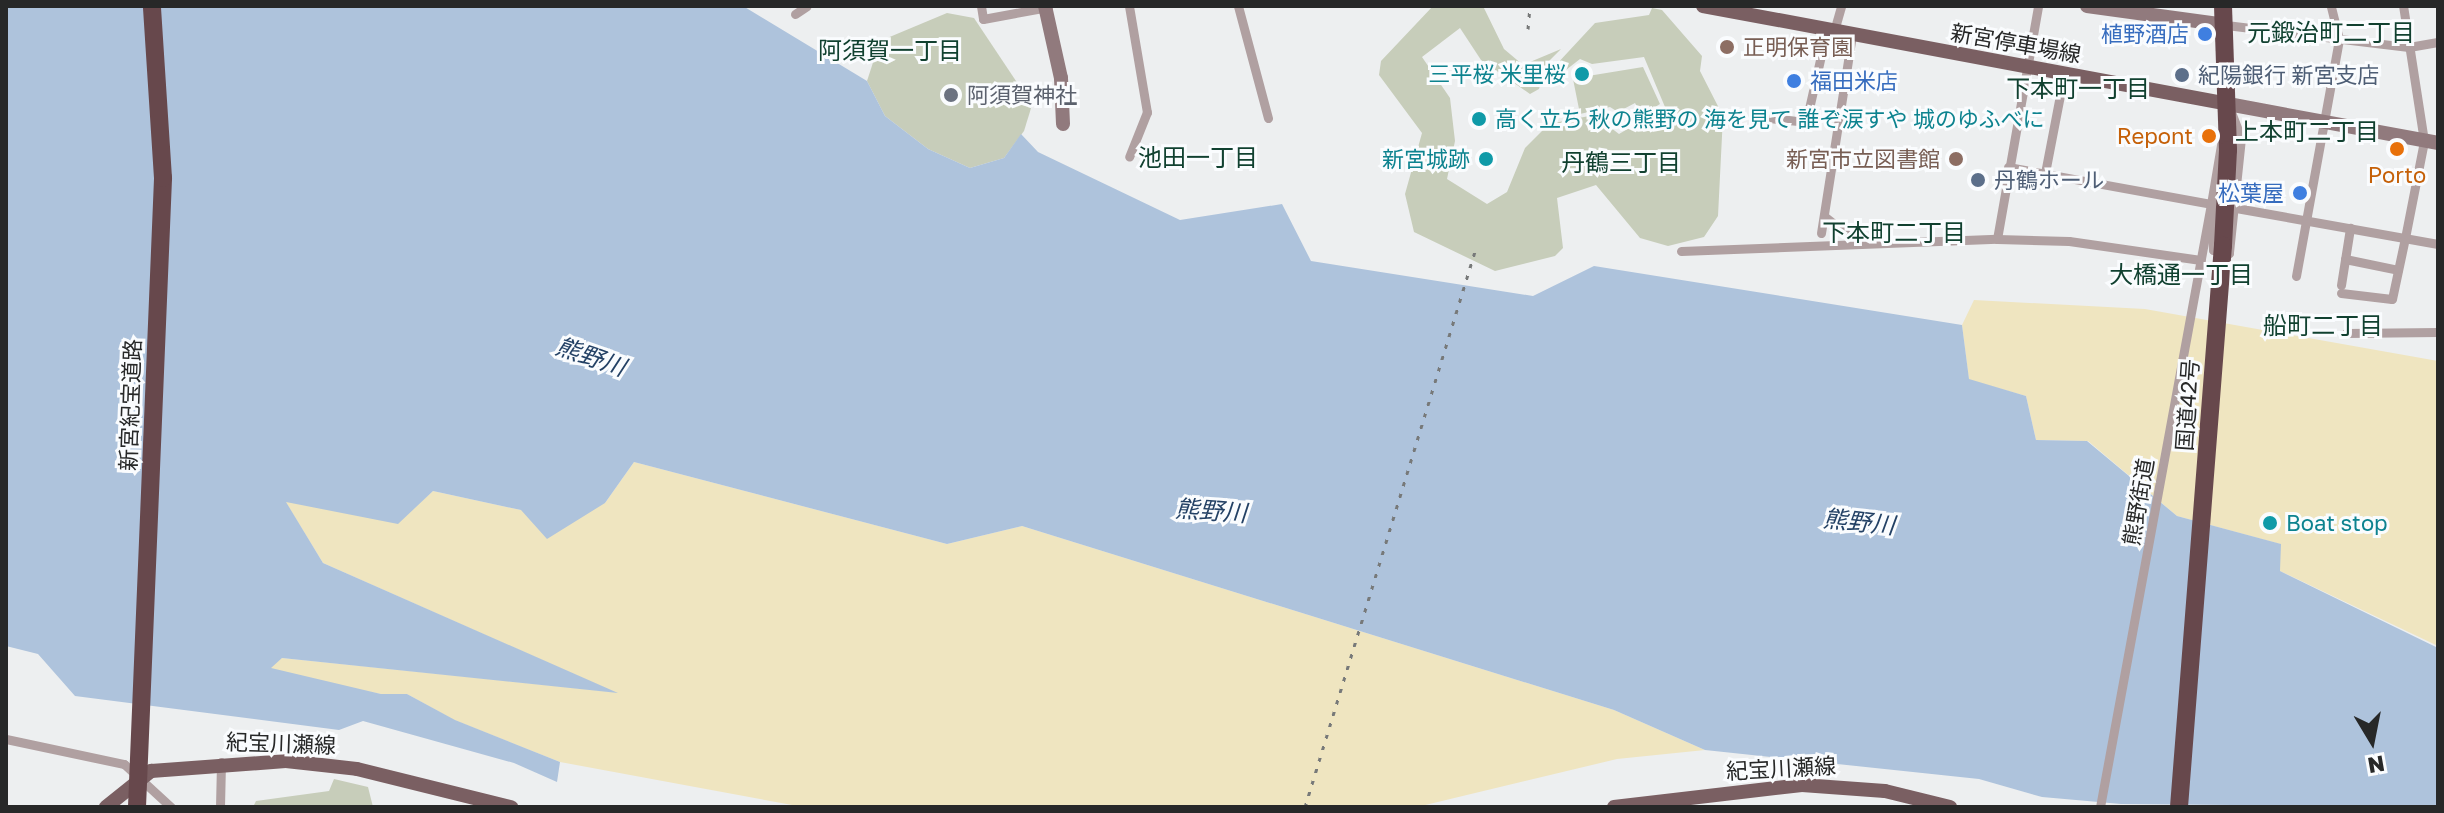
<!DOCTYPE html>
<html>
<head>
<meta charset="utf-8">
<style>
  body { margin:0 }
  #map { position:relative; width:2444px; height:813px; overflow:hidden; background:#edeff0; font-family:"Golos Text","Noto Sans JP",sans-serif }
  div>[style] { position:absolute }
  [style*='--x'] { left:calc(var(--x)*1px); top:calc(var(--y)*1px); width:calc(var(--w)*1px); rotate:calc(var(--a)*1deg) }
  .green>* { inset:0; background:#c7cdba }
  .sand>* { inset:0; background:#efe5c0 }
  .water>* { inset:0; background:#aec3dc }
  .street>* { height:9px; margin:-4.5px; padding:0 4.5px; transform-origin:4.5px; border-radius:4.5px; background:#b0a0a1 }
  .secondary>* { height:14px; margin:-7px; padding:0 7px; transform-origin:7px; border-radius:7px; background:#917a7d }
  .primary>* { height:14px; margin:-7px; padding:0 7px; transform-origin:7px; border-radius:7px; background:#7a5f62 }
  .highway>* { height:18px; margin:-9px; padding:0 9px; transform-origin:9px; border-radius:9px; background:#67484c }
  .rail>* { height:3px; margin-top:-1.5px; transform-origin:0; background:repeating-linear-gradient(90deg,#777979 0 4px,transparent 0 12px) }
  .highway-bridge>* { height:18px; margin:-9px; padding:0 9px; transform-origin:9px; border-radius:9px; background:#67484c }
  .dots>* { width:22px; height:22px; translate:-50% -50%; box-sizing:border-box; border:4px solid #fafcfe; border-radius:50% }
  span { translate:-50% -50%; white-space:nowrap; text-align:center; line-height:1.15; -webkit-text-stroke:6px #fafcfe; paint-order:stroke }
  .shop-label { font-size:22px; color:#366cbe }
  .right { translate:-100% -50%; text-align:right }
  .left { translate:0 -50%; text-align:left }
  .street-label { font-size:22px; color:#272828 }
  .education-label { font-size:22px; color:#785e54 }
  .culture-label { font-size:22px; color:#0d838f }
  .service-label { font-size:22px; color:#4e5e75 }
  .worship-label { font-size:22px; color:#5b616d }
  .food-label { font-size:22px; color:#c56008 }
  .neighbourhood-label { font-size:24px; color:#114130 }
  .water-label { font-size:24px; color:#234165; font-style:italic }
  .frame { position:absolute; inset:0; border:8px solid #272828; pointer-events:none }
  .north { position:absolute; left:2332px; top:701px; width:80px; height:80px; -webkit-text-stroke:6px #fafcfe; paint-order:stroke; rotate:170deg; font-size:22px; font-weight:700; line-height:32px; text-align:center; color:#272828 }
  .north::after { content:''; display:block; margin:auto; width:28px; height:36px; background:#272828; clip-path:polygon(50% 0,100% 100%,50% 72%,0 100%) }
</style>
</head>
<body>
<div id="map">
  <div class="green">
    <i style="clip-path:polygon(1433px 6px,1483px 6px,1504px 49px,1523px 65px,1561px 49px,1547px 63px,1539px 89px,1530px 94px,1481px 60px,1460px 28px,1422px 57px,1450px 98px,1455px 141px,1447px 179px,1487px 204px,1507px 192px,1525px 148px,1549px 124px,1594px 115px,1619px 134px,1665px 107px,1644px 57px,1592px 64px,1580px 59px,1548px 84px,1555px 66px,1595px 23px,1649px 15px,1652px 8px,1662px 10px,1702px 56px,1700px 71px,1723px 116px,1718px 216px,1704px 237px,1668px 246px,1640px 238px,1596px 185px,1557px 198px,1563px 248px,1555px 256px,1495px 271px,1414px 232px,1405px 194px,1422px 133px,1379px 75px,1381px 61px)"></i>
    <i style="clip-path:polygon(947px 13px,974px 18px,1032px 105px,1024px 131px,1004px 158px,970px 168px,928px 149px,885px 116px,867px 81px,880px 41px)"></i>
    <i style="clip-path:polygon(1643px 67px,1660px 104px,1642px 115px,1635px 103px,1618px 112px,1610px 107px,1580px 114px,1573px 79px,1583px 72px,1588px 76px)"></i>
    <i style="clip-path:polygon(334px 779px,368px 787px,373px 807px,253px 807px,256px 801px,329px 791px)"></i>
  </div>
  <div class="sand">
    <i style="clip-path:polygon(1974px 300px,2145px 309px,2438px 361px,2438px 646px,2280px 571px,2280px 544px,2177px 516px,2088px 441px,2036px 440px,2026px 396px,1969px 380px,1962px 325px)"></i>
    <i style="clip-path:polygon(634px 462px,947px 544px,1022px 526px,1614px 710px,1705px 750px,1617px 759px,1417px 807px,803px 807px,560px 762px,454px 720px,407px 694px,381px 694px,262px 671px,282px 658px,614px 692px,323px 563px,285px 501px,397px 523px,433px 491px,521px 510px,605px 503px)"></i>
  </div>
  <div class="water">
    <i style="clip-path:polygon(6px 6px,743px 6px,867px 81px,885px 116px,928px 149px,970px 168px,1004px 158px,1021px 134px,1038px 152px,1180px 220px,1282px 204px,1311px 261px,1533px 296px,1594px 266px,1962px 325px,1969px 379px,2026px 396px,2036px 440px,2087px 441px,2177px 516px,2281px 544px,2280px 571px,2438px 648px,2438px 807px,2121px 804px,2042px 797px,1979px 779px,1705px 750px,1614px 710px,1022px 526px,947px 544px,634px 462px,605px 503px,547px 539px,521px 510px,433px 491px,398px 524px,286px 502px,323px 563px,618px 693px,282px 658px,271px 668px,381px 694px,407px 694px,455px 720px,560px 762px,557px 782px,514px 763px,363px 721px,339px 730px,75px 696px,38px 654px,6px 646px)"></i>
  </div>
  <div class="street">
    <i style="--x:981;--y:6;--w:13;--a:81"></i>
    <i style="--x:983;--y:19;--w:66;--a:-10.5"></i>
    <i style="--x:1129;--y:6;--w:108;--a:80.4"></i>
    <i style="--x:1147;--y:112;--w:48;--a:111.8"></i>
    <i style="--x:1238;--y:6;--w:116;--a:75"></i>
    <i style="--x:795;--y:14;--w:14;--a:-34"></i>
    <i style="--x:2226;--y:25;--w:184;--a:6.9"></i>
    <i style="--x:2409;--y:47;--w:29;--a:-10"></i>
    <i style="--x:1834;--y:31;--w:26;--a:-74"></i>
    <i style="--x:2228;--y:104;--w:36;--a:69"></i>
    <i style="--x:2241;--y:138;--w:116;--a:96"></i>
    <i style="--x:2229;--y:253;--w:16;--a:-169"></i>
    <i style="--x:2213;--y:250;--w:46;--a:-92.5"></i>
    <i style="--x:2211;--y:204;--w:101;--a:-80.4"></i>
    <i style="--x:1769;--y:118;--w:37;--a:6"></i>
    <i style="--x:1806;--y:122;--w:95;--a:-77.3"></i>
    <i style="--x:2008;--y:167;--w:206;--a:10.3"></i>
    <i style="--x:2045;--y:173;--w:101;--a:-79.1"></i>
    <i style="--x:2236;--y:208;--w:205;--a:10.1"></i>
    <i style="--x:1824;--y:216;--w:42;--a:38.2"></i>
    <i style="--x:1821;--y:233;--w:199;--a:-81.1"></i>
    <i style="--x:1997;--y:239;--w:237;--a:-80"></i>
    <i style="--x:1681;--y:251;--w:316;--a:-2.2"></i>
    <i style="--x:1997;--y:239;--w:72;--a:1.6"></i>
    <i style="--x:2069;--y:241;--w:133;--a:8.2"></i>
    <i style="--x:2345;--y:259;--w:54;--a:11.7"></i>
    <i style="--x:2296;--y:276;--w:241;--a:-79.7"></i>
    <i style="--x:2339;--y:39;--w:34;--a:-104"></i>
    <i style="--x:2341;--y:285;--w:58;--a:-81"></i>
    <i style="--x:2341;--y:293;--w:51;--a:6.7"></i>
    <i style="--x:2392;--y:299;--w:62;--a:-78"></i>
    <i style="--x:2405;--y:238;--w:99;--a:-78.9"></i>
    <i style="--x:2424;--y:141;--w:137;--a:-98.8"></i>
    <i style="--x:2346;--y:333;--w:92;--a:-0.6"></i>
    <i style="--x:6;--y:739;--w:121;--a:12"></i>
    <i style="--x:124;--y:764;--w:64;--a:42.5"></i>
    <i style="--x:220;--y:807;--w:45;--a:-88.7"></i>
    <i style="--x:2100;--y:807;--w:613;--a:-79.57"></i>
  </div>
  <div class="secondary">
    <i style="--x:1045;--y:6;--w:74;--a:77.5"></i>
    <i style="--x:1061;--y:78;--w:46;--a:87.5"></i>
    <i style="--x:2087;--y:6;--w:140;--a:7.8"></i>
    <i style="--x:2228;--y:104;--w:214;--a:10.5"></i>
  </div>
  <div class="primary">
    <i style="--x:1703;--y:6;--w:534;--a:10.57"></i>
    <i style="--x:106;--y:807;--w:58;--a:-38.7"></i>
    <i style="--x:151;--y:771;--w:135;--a:-4.2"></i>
    <i style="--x:286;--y:761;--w:71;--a:6.4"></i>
    <i style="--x:357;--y:769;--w:159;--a:13.9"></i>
    <i style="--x:1614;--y:807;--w:189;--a:-6.7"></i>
    <i style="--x:1802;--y:785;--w:83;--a:4.1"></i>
    <i style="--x:1885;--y:791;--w:67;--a:13.8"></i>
  </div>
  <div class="highway">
    <i style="--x:2223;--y:6;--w:144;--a:88"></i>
    <i style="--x:2228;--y:150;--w:96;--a:93"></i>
  </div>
  <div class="rail">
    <i style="--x:1528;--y:29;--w:23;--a:-85"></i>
    <i style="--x:1305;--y:807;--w:585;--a:-72.99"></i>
  </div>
  <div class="highway-bridge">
    <i style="--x:137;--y:807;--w:630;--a:-87.63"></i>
    <i style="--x:163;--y:178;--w:172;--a:-93.7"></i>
    <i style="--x:2179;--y:807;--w:563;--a:-85.52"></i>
  </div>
  <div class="dots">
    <i style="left:2205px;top:34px;background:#3f7fe0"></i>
    <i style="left:1727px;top:47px;background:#8d6e63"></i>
    <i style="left:1582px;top:74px;background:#0f9aa8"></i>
    <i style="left:2182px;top:75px;background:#5c6f8a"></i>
    <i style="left:1794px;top:81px;background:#3f7fe0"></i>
    <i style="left:951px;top:95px;background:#6b7280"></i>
    <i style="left:1479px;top:119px;background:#0f9aa8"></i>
    <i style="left:2209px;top:136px;background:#e8710a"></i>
    <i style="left:2397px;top:149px;background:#e8710a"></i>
    <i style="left:1486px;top:159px;background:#0f9aa8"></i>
    <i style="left:1956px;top:159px;background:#8d6e63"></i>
    <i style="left:1978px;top:180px;background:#5c6f8a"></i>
    <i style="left:2300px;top:193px;background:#3f7fe0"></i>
    <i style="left:2270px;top:523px;background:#0f9aa8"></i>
  </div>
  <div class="shop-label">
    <span class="right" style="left:2189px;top:34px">植野酒店</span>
    <span class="left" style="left:1810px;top:81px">福田米店</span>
    <span class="right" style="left:2284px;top:193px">松葉屋</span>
  </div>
  <div class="street-label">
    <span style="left:2016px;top:43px;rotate:10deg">新宮停車場線</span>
    <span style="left:130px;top:405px;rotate:-88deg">新宮紀宝道路</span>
    <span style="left:2187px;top:405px;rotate:-86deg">国道42号</span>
    <span style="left:2138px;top:502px;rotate:-80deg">熊野街道</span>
    <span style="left:281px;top:743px;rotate:2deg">紀宝川瀬線</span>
    <span style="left:1781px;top:768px;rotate:-3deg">紀宝川瀬線</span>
  </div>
  <div class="education-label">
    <span class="left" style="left:1743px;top:47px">正明保育園</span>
    <span class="right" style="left:1940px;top:159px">新宮市立図書館</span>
  </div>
  <div class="culture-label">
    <span class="right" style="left:1566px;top:74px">三平桜 米里桜</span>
    <span class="left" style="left:1495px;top:119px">高く立ち 秋の熊野の 海を見て 誰ぞ涙すや 城のゆふべに</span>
    <span class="right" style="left:1470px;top:159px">新宮城跡</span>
    <span class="left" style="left:2286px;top:523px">Boat stop</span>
  </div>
  <div class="service-label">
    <span class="left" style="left:2198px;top:75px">紀陽銀行 新宮支店</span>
    <span class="left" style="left:1994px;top:180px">丹鶴ホール</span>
  </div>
  <div class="worship-label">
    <span class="left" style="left:967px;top:95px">阿須賀神社</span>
  </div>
  <div class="food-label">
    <span class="right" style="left:2193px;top:136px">Repont</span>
    <span style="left:2397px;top:175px">Porto</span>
  </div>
  <div class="neighbourhood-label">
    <span style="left:2331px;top:32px">元鍛治町二丁目</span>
    <span style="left:890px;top:50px">阿須賀一丁目</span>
    <span style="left:2078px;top:88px">下本町一丁目</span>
    <span style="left:2307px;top:131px">上本町二丁目</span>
    <span style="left:1198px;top:157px">池田一丁目</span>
    <span style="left:1621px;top:162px">丹鶴三丁目</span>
    <span style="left:1894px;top:232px">下本町二丁目</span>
    <span style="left:2181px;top:274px">大橋通一丁目</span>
    <span style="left:2323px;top:325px">船町二丁目</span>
  </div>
  <div class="water-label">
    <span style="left:591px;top:356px;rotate:19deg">熊野川</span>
    <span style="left:1211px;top:510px;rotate:4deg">熊野川</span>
    <span style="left:1859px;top:521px;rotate:6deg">熊野川</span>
  </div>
  <div class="frame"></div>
  <div class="north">N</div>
</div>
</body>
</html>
